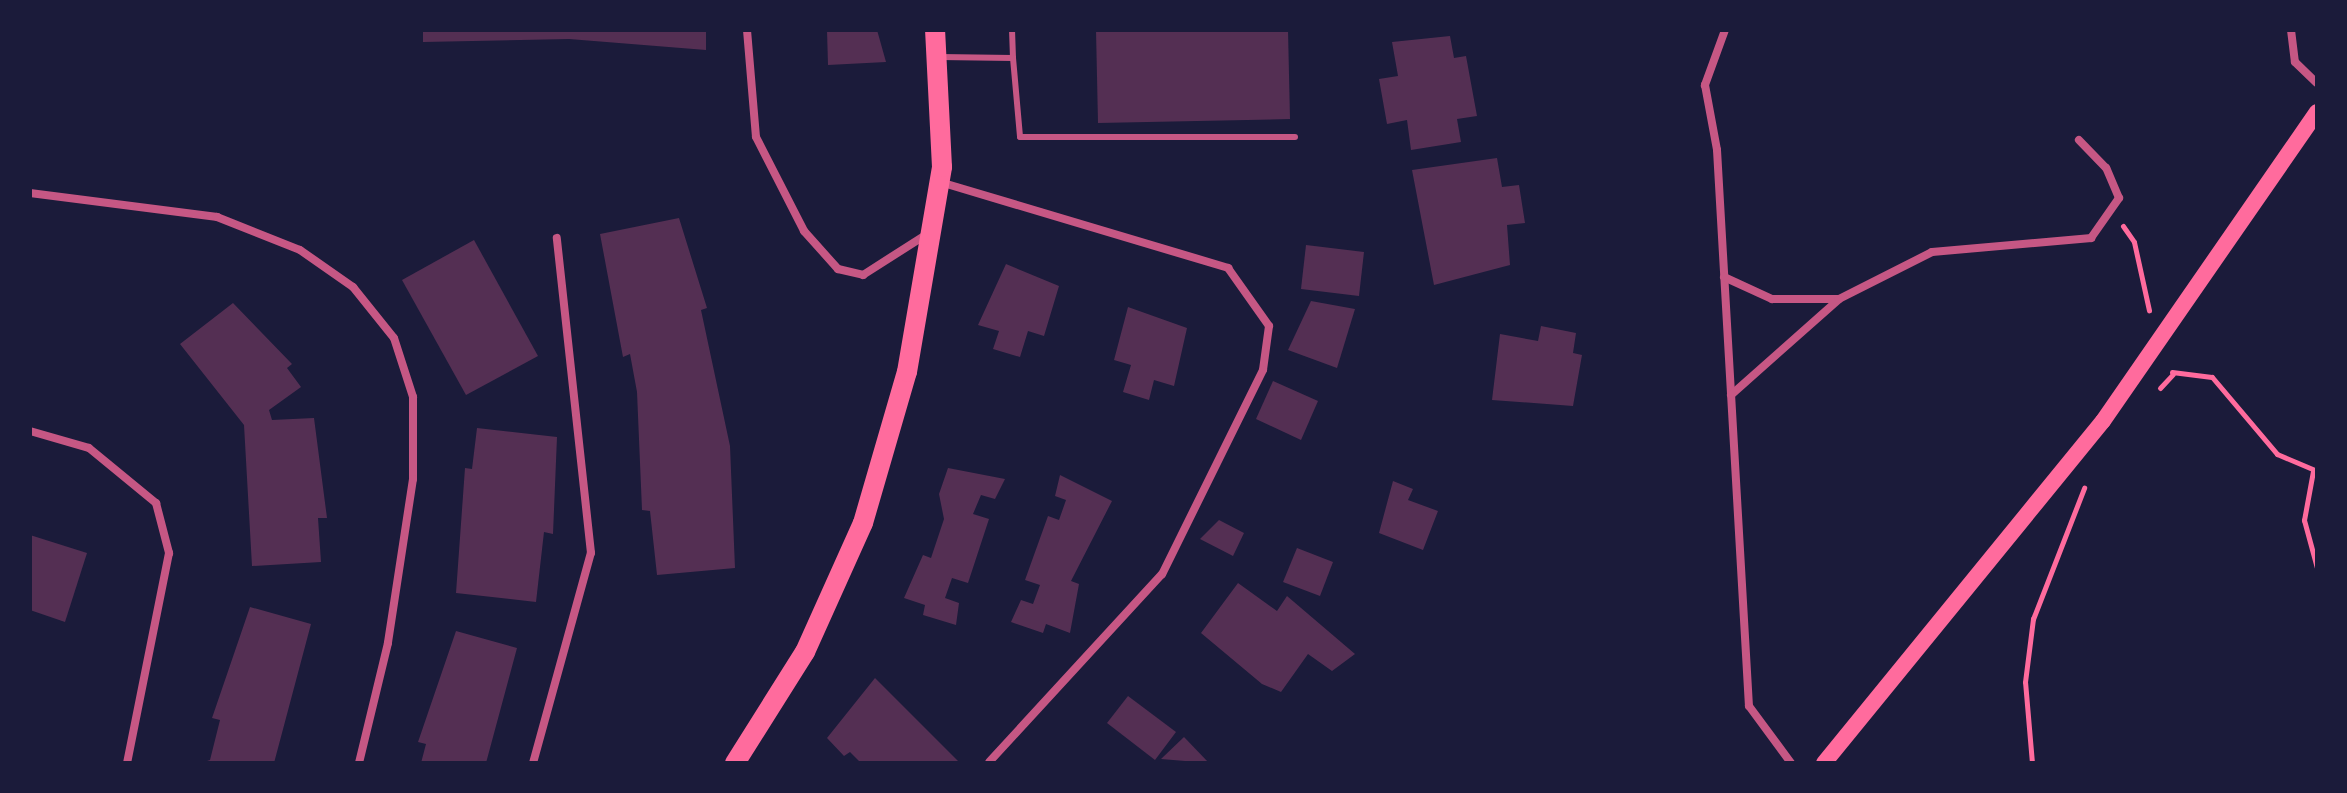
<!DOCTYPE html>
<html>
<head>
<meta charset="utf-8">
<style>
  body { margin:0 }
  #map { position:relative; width:2347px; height:793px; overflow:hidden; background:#1b1b3a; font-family:"Roboto Condensed",sans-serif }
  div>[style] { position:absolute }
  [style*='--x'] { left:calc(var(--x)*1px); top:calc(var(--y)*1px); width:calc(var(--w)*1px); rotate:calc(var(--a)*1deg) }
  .building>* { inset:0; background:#542f53 }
  .path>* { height:5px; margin:-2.5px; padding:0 2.5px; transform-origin:2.5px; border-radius:2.5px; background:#ff6b9d }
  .service>* { height:6px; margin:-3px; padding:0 3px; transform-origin:3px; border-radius:3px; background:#c65784 }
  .minor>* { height:8px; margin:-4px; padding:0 4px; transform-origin:4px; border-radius:4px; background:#c65784 }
  .secondary>* { height:16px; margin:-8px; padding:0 8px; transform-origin:8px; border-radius:8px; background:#ff6b9d }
  .primary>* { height:20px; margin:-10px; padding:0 10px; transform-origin:10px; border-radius:10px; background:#ff6b9d }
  span { translate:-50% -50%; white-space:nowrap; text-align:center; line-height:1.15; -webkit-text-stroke:7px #1b1b3a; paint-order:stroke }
  .frame { position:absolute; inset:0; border:32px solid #1b1b3a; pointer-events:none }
</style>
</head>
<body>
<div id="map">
  <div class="building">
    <i style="clip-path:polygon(423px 30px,706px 30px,706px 50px,569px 39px,423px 42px)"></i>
    <i style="clip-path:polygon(827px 30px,877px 30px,886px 62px,828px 65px)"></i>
    <i style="clip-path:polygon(1096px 30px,1288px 30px,1290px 119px,1098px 123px)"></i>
    <i style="clip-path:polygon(1450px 36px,1454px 58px,1466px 56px,1477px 116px,1457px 119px,1461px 142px,1411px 150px,1407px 120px,1387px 124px,1379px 79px,1398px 76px,1392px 42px)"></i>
    <i style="clip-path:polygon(1497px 158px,1502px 187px,1519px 185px,1525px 223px,1507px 225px,1510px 265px,1434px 285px,1412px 170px)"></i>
    <i style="clip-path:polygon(679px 218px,707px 308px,701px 310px,730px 446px,735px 568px,657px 575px,650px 511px,642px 510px,637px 392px,630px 354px,623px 357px,600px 234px)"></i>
    <i style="clip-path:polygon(474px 240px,538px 356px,466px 395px,402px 280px)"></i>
    <i style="clip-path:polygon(1306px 245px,1364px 252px,1359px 296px,1301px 289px)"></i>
    <i style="clip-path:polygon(1006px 264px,1059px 286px,1044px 336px,1028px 331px,1020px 357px,993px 349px,999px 331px,978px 325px)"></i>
    <i style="clip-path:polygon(1311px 301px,1355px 309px,1337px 368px,1288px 350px)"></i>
    <i style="clip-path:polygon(233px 303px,292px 364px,287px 368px,301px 387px,269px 410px,272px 420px,314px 418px,327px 518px,318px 518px,321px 562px,252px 566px,244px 425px,180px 344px)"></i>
    <i style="clip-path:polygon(1128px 307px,1187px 328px,1174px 386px,1154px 380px,1149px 400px,1123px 392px,1131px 365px,1114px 360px)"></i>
    <i style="clip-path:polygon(1541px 326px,1576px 333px,1573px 353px,1582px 355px,1573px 406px,1492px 400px,1500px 334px,1538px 341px)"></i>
    <i style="clip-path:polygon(1273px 381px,1318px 401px,1301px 440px,1256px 419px)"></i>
    <i style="clip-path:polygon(477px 428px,557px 437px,553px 534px,544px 532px,536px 602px,456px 593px,465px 468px,472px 469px)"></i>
    <i style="clip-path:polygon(948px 468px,1005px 479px,995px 499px,981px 495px,973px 514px,989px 519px,968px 583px,952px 578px,945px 598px,959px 603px,956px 625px,923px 615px,925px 605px,904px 598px,923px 555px,931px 558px,944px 519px,939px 494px)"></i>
    <i style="clip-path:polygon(1060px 475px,1112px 501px,1071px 581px,1079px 584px,1070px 633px,1046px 624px,1043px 633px,1011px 622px,1021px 600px,1033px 604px,1040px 585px,1025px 580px,1048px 516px,1059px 520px,1066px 500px,1055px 496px)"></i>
    <i style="clip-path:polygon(1393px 481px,1413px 489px,1408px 500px,1438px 511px,1423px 550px,1379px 533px)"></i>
    <i style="clip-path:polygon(1219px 520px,1244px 533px,1233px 556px,1200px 539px)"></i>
    <i style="clip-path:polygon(30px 535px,87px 553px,65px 622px,30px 610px)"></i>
    <i style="clip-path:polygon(1297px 548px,1333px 562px,1320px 596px,1283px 582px)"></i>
    <i style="clip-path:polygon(1238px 583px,1277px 611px,1287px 596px,1355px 654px,1332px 671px,1308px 654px,1281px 692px,1262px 684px,1201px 633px)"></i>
    <i style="clip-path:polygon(250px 607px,311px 624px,274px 763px,201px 763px,210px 760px,220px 720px,212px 718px)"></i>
    <i style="clip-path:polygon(456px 631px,517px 648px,486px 763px,421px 763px,426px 744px,418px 742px)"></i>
    <i style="clip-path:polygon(875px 678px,960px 763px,861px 763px,850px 752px,844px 756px,827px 738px)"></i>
    <i style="clip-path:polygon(1128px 696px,1176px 732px,1155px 760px,1107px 723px)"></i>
    <i style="clip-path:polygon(1184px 737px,1209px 763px,1161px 759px)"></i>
  </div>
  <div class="path">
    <i style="--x:2123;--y:226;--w:19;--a:55"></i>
    <i style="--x:2134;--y:242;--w:70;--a:77.6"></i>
    <i style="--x:2172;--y:372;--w:40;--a:7.1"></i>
    <i style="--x:2212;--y:377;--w:101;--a:49.8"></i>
    <i style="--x:2277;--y:454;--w:43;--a:23"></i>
    <i style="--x:2160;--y:388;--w:19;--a:-47"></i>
    <i style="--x:2313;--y:471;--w:50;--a:100.4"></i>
    <i style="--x:2304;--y:520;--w:50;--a:74.8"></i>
    <i style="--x:2032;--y:763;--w:81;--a:-94.9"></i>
    <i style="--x:2025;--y:682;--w:64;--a:-82.8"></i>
    <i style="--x:2033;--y:619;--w:141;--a:-68.7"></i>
  </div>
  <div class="service">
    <i style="--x:940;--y:57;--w:73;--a:0.8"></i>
    <i style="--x:1013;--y:58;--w:28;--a:-92"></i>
    <i style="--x:1013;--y:58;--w:79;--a:84.9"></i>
    <i style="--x:1020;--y:137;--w:275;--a:0"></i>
  </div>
  <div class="minor">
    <i style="--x:747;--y:30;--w:107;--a:85.2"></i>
    <i style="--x:756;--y:137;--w:106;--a:62.9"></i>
    <i style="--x:804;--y:231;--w:51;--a:48.2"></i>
    <i style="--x:838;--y:269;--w:26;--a:13"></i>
    <i style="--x:863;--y:275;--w:76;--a:-32.6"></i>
    <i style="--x:1725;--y:30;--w:59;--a:110"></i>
    <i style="--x:1705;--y:85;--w:66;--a:79.5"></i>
    <i style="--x:1717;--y:150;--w:557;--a:86.71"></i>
    <i style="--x:1749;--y:706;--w:71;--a:53.6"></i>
    <i style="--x:2291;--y:30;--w:32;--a:83"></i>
    <i style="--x:2295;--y:62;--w:30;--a:44"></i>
    <i style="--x:940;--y:182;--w:301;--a:16.6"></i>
    <i style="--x:1228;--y:268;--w:71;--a:54.7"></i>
    <i style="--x:1269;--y:326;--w:44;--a:97.8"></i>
    <i style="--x:1263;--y:370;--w:228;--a:116.3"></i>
    <i style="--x:1162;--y:574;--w:255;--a:132.6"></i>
    <i style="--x:30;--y:193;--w:189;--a:7.3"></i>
    <i style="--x:217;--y:217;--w:89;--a:21.7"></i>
    <i style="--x:300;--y:250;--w:65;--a:34.9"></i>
    <i style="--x:353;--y:287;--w:65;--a:51.2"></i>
    <i style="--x:394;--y:338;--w:62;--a:72.1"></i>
    <i style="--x:413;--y:397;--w:82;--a:90"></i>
    <i style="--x:413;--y:479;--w:166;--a:98.7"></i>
    <i style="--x:388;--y:643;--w:123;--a:103.6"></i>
    <i style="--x:1724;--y:277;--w:53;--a:24.6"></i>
    <i style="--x:1772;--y:299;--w:67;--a:0"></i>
    <i style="--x:1731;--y:395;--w:144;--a:-41.6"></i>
    <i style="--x:1839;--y:299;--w:104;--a:-26.8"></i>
    <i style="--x:1932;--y:252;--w:160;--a:-5"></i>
    <i style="--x:2091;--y:238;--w:49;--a:-55"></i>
    <i style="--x:2119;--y:198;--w:33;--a:-113"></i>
    <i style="--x:2106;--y:168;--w:39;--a:-134"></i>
    <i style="--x:30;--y:431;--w:61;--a:16.1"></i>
    <i style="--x:89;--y:448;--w:87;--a:39.4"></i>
    <i style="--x:156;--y:503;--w:52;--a:75.4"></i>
    <i style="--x:169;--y:553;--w:214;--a:101.3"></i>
    <i style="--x:533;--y:763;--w:218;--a:-74.6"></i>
    <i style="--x:591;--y:553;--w:317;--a:-96.2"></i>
  </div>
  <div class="secondary">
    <i style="--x:1824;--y:763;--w:441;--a:-50.8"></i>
    <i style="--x:2103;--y:421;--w:376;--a:-55.3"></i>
  </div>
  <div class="primary">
    <i style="--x:735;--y:763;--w:131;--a:-57.8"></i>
    <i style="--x:805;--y:652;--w:141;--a:-65.8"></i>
    <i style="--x:863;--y:523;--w:157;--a:-73.8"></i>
    <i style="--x:907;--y:372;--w:208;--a:-80.3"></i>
    <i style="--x:942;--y:167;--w:137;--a:-92.9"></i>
  </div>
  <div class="frame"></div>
</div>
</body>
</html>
